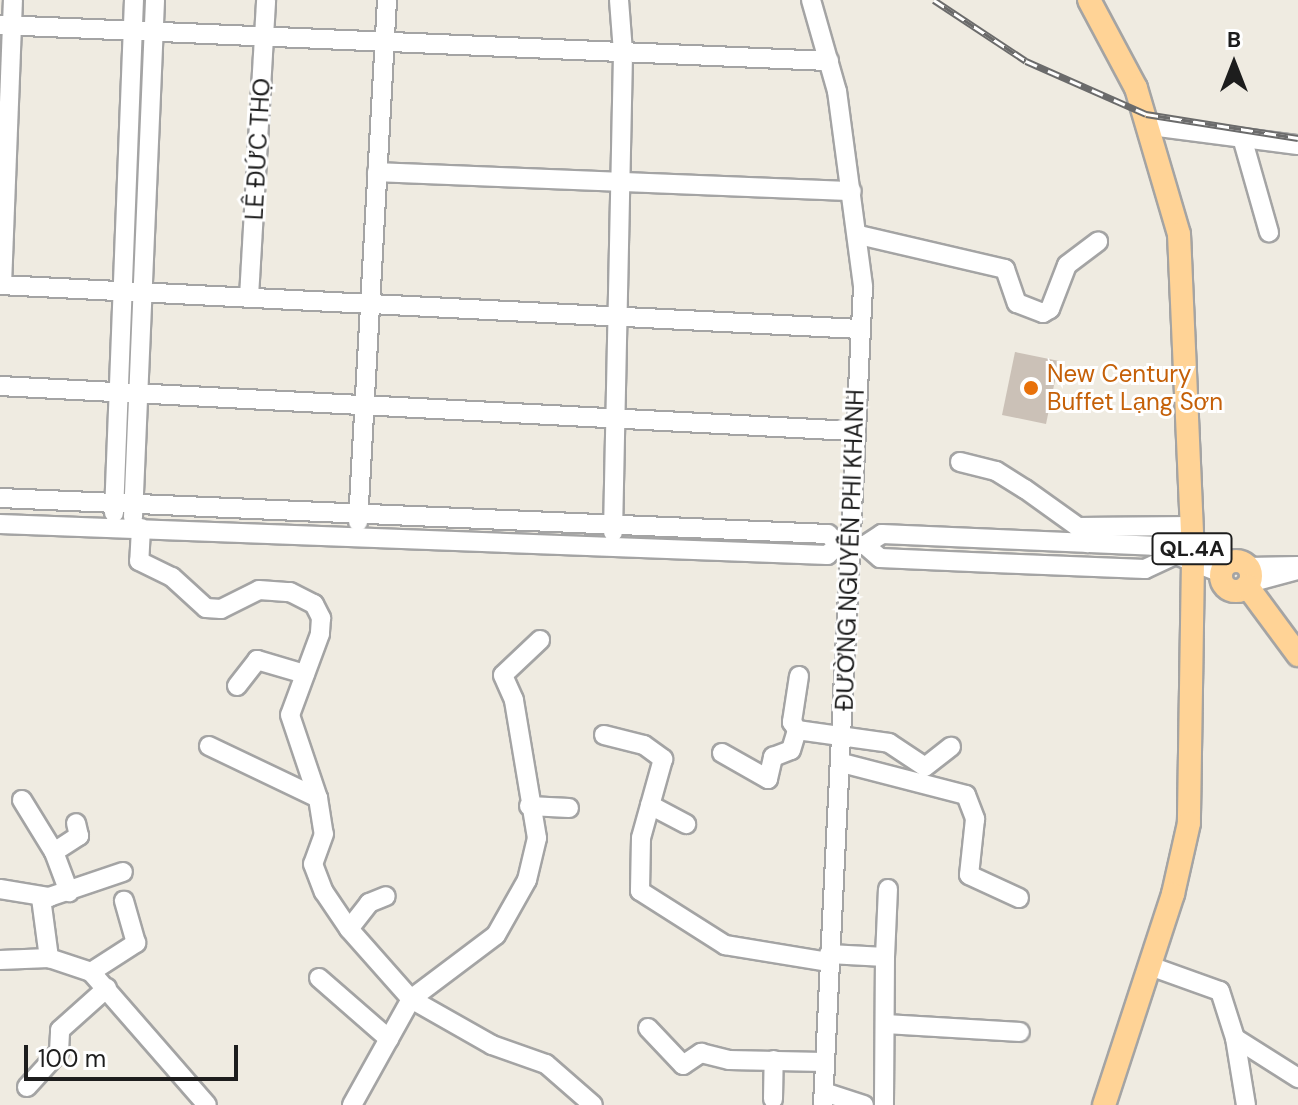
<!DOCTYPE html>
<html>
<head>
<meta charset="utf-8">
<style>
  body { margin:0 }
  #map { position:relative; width:1298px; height:1105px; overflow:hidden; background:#efebe1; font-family:"DM Sans",sans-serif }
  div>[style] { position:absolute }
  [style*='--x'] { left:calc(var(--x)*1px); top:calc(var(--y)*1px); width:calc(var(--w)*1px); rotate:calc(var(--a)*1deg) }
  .building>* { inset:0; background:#cbc1b7 }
  .roads { filter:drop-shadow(2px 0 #a4a4a4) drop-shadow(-2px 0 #a4a4a4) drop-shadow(0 2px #a4a4a4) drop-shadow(0 -2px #a4a4a4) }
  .minor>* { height:18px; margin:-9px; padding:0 9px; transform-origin:9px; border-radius:9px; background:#fff }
  .major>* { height:22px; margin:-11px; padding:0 11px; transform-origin:11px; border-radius:11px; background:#ffd396 }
  .major>.ring { margin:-11px; padding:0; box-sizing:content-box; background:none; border:22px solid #ffd396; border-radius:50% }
  .rail>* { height:7px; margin-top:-3.5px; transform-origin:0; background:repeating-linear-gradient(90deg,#fff 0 12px,#6b6b6b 0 24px); box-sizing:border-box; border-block:2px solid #6b6b6b }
  .dots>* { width:22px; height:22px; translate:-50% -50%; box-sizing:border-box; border:4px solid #fff; border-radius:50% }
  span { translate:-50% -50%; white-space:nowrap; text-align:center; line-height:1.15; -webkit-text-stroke:6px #fff; paint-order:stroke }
  .shield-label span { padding:2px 6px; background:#fff; border:2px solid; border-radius:6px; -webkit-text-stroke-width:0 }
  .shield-label { font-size:22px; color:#1d1d1d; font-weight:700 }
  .street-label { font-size:24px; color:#1d1d1d }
  .food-label { font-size:24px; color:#c56008 }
  .left { translate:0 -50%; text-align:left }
  .north { position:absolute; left:1194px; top:24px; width:80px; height:80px; -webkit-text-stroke:6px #fff; paint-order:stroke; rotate:0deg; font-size:22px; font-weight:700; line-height:32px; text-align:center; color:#1d1d1d }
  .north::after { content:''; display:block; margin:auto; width:28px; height:36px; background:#1d1d1d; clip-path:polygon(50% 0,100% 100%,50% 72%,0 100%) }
  .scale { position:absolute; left:24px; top:1045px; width:214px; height:36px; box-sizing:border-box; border:4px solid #1d1d1d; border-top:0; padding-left:10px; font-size:24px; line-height:28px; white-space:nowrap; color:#1d1d1d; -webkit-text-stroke:6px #fff; paint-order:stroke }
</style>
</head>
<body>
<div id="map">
  <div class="building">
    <i style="clip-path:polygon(1015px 352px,1059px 361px,1046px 424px,1002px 415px)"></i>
  </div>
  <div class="roads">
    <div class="minor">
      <i style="--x:811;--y:0;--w:95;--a:74.1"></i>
      <i style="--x:837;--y:91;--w:198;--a:82.4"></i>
      <i style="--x:863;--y:287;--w:819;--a:92.8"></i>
      <i style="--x:0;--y:25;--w:830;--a:2.49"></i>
      <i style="--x:1151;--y:126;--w:148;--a:7.4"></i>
      <i style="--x:1243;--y:141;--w:95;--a:74.1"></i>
      <i style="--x:377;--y:172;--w:475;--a:2.3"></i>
      <i style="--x:859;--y:235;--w:150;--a:13.1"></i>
      <i style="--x:1005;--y:269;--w:36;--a:71"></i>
      <i style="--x:1017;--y:303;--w:28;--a:21"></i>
      <i style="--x:1043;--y:313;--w:8;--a:-30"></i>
      <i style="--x:1050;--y:309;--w:47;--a:-68.9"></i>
      <i style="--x:1067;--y:265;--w:39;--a:-37"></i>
      <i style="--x:0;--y:285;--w:862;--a:2.93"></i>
      <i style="--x:2;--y:285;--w:285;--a:-87.8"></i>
      <i style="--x:249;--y:297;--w:297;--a:-86.7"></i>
      <i style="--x:0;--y:386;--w:854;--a:3.02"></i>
      <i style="--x:960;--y:462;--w:37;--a:14"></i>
      <i style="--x:996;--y:471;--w:34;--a:32"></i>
      <i style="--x:1025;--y:489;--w:65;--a:35.6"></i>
      <i style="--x:1078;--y:527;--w:19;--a:58"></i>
      <i style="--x:0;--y:498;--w:829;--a:2.49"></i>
      <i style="--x:828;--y:534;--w:16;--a:45"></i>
      <i style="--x:839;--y:545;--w:26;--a:0"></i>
      <i style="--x:865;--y:545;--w:20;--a:-33"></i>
      <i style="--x:882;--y:534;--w:271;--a:2.5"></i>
      <i style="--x:1153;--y:546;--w:73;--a:21.7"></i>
      <i style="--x:114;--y:513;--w:513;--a:-87.77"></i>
      <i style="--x:133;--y:517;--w:517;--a:-87.56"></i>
      <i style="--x:358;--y:522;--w:523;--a:-86.82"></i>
      <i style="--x:0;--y:524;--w:828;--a:2.15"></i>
      <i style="--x:827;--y:555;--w:16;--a:-40"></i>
      <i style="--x:1078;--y:527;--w:114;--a:-0.5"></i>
      <i style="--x:141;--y:528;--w:33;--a:93"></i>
      <i style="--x:139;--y:561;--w:37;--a:26"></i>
      <i style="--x:172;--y:577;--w:46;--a:42.4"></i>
      <i style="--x:206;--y:608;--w:15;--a:4"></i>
      <i style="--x:221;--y:609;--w:42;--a:-26.6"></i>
      <i style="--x:259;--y:590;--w:31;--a:4"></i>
      <i style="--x:290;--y:592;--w:27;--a:27"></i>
      <i style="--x:314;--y:604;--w:16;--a:63"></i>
      <i style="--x:321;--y:618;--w:16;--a:94"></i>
      <i style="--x:320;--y:634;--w:86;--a:110.3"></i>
      <i style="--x:290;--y:715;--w:88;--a:71.4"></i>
      <i style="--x:318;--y:798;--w:36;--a:81"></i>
      <i style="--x:324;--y:834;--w:32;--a:110"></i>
      <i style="--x:313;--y:864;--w:30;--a:69"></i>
      <i style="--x:324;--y:892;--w:45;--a:56"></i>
      <i style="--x:349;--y:929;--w:94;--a:48.5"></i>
      <i style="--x:411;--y:999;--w:93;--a:29.6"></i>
      <i style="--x:492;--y:1045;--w:57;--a:19.4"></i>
      <i style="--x:546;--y:1064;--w:62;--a:41.1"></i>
      <i style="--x:613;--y:532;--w:480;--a:-88.8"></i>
      <i style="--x:623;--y:52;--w:52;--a:-94.4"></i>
      <i style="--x:865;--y:545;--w:20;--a:41"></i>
      <i style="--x:880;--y:558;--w:114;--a:2.5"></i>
      <i style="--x:994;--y:563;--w:151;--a:2.3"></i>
      <i style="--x:1145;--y:569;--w:29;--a:-25"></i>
      <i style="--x:1248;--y:567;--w:50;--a:-1.1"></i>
      <i style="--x:1249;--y:583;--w:51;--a:-14.9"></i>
      <i style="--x:799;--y:676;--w:47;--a:98.7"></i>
      <i style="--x:792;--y:722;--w:9;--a:58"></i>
      <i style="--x:797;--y:730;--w:93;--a:8"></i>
      <i style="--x:889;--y:743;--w:43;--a:33.7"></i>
      <i style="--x:925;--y:767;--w:33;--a:-38"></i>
      <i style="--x:237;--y:686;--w:33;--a:-52"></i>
      <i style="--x:257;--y:660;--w:50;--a:16.3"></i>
      <i style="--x:604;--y:735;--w:41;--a:14"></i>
      <i style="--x:644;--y:745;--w:24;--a:36"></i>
      <i style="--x:663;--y:759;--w:82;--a:105.6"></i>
      <i style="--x:641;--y:838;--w:53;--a:91.1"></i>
      <i style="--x:640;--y:891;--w:101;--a:32.4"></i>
      <i style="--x:725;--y:945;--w:104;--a:9.4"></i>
      <i style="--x:209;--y:746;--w:121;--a:25.5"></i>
      <i style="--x:722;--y:753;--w:53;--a:29.5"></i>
      <i style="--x:768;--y:779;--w:23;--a:-77"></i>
      <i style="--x:773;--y:757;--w:19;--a:-21"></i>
      <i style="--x:791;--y:750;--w:21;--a:-73"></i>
      <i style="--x:842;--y:763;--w:128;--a:14.5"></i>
      <i style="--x:966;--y:795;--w:26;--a:69"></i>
      <i style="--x:975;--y:819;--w:56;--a:96.1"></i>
      <i style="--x:969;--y:875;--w:55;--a:24.7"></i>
      <i style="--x:22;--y:800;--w:61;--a:58.4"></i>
      <i style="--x:54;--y:852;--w:43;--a:69.4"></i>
      <i style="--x:650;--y:805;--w:41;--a:27.8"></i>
      <i style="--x:529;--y:806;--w:40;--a:2.9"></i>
      <i style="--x:54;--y:852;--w:30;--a:-33"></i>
      <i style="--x:79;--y:836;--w:13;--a:-103"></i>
      <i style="--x:0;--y:889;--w:50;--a:9.3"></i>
      <i style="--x:49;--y:897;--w:78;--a:-18.7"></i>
      <i style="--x:41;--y:898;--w:61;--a:82.4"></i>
      <i style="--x:349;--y:929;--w:33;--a:-52"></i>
      <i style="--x:369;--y:903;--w:18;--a:-22"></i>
      <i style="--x:829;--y:954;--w:56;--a:3.1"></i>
      <i style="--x:885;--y:957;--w:148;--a:90.4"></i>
      <i style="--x:885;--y:957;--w:68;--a:-87.5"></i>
      <i style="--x:0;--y:960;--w:49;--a:-2.3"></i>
      <i style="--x:49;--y:958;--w:44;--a:18.4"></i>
      <i style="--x:91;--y:972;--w:176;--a:48.9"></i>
      <i style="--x:1150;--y:966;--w:74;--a:19.7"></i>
      <i style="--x:1220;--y:991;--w:49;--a:72.3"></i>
      <i style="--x:1235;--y:1038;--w:75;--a:32.4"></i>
      <i style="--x:91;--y:972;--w:54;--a:-32.8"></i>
      <i style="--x:136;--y:943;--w:44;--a:-105.9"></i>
      <i style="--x:319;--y:978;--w:93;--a:41.1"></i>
      <i style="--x:886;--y:1024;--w:134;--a:3.4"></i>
      <i style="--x:648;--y:1028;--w:51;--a:46.6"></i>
      <i style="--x:683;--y:1065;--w:22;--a:-34"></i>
      <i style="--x:701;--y:1053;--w:29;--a:14"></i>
      <i style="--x:729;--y:1060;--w:95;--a:1.2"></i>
      <i style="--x:1235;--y:1038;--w:68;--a:80.7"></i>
      <i style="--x:27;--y:1087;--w:47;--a:-47.6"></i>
      <i style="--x:59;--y:1052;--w:22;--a:-87"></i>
      <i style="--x:60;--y:1030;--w:63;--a:-41.8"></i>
      <i style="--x:824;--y:1092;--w:42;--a:18"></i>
      <i style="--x:773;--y:1099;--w:39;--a:-89"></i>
      <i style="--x:352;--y:1105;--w:121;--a:-60.9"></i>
      <i style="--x:411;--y:999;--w:106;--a:-37"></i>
      <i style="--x:496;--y:935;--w:63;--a:-60.6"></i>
      <i style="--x:527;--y:880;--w:43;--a:-76.6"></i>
      <i style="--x:537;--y:838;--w:140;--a:-99.5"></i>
      <i style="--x:514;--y:700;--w:27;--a:-114"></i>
      <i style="--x:503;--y:675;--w:51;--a:-43.4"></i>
    </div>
    <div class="major">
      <i style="--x:1089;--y:0;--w:100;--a:61.9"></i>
      <i style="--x:1136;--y:88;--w:152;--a:73.6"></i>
      <i style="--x:1179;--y:234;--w:327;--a:87.5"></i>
      <i style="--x:1193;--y:561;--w:262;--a:90.9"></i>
      <i style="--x:1189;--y:823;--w:73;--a:102.7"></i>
      <i style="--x:1173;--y:894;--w:222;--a:108.1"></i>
      <i class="ring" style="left:1221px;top:561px;width:8px;height:8px"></i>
      <i style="--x:1247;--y:586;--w:86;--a:53.5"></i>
    </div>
  </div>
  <div class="rail">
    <i style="--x:934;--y:0;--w:110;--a:33.5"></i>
    <i style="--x:1026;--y:61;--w:131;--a:23.8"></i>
    <i style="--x:1146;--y:114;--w:154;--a:9"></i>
  </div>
  <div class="dots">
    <i style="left:1031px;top:388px;background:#e8710a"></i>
  </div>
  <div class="shield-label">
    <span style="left:1192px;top:549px">QL.4A</span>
  </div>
  <div class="street-label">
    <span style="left:258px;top:149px;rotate:-87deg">LÊ ĐỨC THỌ</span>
    <span style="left:850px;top:550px;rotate:-88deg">ĐƯỜNG NGUYỄN PHI KHANH</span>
  </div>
  <div class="food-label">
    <span class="left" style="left:1047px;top:388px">New Century<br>Buffet Lạng Sơn</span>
  </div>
  <div class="north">B</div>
  <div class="scale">100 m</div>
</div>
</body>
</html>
